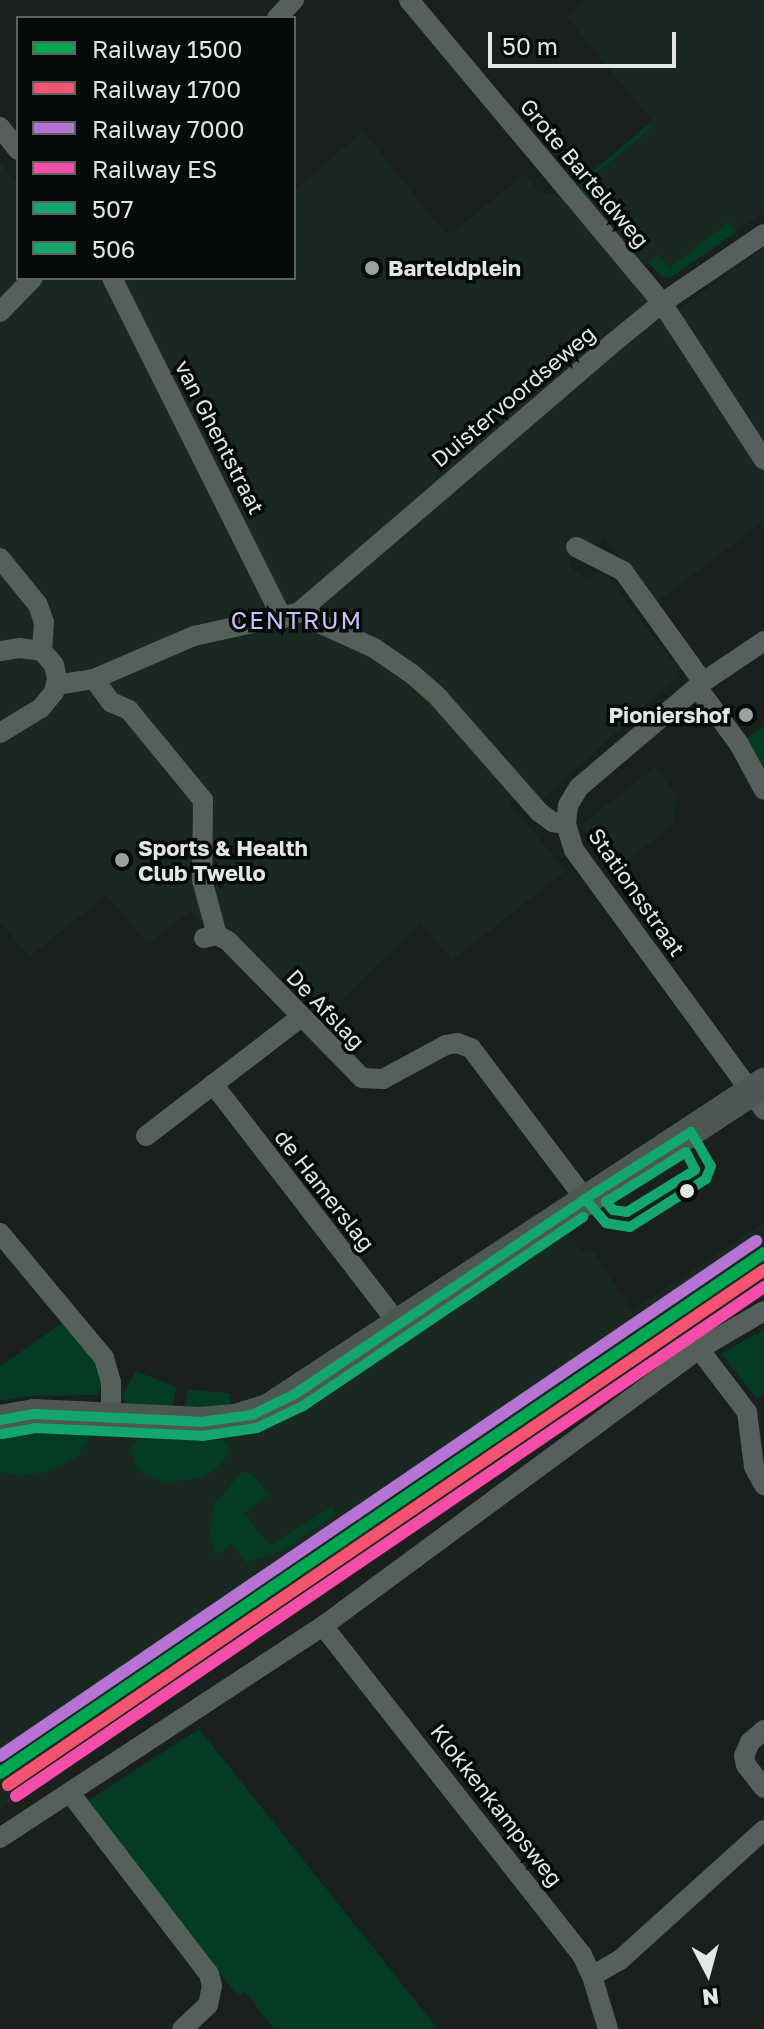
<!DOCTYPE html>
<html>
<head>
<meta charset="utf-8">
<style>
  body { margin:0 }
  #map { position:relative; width:764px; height:2029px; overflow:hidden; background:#1a201d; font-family:"Golos Text",sans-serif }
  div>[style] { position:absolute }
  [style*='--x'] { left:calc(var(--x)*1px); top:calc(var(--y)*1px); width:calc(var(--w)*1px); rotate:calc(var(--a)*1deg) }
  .built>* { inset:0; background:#192820 }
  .green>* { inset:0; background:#043b25 }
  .street>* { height:20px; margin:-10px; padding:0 10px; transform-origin:10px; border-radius:10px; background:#56605a }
  .secondary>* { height:30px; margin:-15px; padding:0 15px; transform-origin:15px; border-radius:15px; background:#4e5853 }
  .bus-1>* { height:10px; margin:-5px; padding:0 5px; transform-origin:5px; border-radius:5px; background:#13a66f }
  .bus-2>* { height:10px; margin:-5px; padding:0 5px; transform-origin:5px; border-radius:5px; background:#13a66f }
  .rail-1>* { height:12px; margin:-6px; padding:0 6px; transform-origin:6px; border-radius:6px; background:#00a651 }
  .rail-2>* { height:12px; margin:-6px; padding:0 6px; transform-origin:6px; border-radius:6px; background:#f65372 }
  .rail-3>* { height:12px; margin:-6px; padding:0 6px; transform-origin:6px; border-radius:6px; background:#b673d3 }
  .rail-4>* { height:12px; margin:-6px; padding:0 6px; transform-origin:6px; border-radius:6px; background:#f54da8 }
  .dots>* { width:22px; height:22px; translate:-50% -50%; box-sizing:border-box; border:4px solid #060a08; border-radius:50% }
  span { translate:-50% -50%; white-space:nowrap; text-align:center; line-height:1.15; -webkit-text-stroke:7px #060a08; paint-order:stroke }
  .street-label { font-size:22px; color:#e1e7e3 }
  .poi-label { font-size:22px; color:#e1e7e3; font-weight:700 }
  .left { translate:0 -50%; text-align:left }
  .right { translate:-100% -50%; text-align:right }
  .neighbourhood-label { font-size:24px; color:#ccc0f9; letter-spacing:2px }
  .legend { position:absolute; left:16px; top:16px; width:280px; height:264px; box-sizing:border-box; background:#060a08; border:2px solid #5e6260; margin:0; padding:10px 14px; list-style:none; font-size:24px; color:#e1e7e3 }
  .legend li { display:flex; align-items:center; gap:16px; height:40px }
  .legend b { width:40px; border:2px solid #5e6260 }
  .north { position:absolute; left:668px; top:1933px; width:80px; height:80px; -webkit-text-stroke:6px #060a08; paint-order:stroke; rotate:174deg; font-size:22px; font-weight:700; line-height:32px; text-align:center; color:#e1e7e3 }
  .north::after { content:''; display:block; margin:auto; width:28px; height:36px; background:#e1e7e3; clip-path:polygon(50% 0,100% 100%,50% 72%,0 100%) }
  .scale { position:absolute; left:488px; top:32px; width:188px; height:36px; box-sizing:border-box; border:4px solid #e1e7e3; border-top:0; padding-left:10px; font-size:24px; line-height:28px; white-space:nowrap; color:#e1e7e3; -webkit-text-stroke:6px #060a08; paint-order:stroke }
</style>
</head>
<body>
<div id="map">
  <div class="built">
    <i style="clip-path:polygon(586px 0,764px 0,764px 212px,670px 278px,661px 276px,649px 262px,644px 266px,581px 190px,580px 182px,652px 121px,566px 16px)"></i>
    <i style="clip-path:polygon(363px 131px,445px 233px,454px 231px,525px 174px,539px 192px,553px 194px,565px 201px,664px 320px,764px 248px,764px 521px,655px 603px,605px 537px,594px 546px,575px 540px,565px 547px,573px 569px,587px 581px,597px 573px,607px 575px,677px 668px,677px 677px,540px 802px,527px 787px,509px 803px,566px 871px,452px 960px,420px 924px,329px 1012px,341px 1025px,333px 1027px,322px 1023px,222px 920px,209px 921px,202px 926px,191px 911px,147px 944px,107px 895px,30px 956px,0 923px,0 162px,18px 184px,18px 278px,294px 278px,294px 191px)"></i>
    <i style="clip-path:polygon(655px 767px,678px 797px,673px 825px,615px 870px,581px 825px)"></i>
    <i style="clip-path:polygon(evenodd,764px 1222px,764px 1291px,0 1810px,0 1433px,260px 1423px,262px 1429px,298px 1414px,568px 1232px,582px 1253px,590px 1247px,632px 1311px,764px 1222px,243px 1471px,256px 1476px,270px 1495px,244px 1513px,270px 1546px,330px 1506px,336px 1514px,246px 1562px,233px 1543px,214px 1556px,210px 1540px,215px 1500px,243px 1471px)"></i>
  </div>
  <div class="green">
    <i style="clip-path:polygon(650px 123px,653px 126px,590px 179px,600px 193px,590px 201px,581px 190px,580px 182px)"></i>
    <i style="clip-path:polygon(729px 222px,736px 232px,670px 278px,661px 276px,648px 262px,658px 255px,669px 268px)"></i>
    <i style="clip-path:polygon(764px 726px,764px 776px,744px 740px)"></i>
    <i style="clip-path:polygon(64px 1322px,95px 1360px,102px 1380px,98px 1395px,27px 1396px,0 1401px,0 1366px)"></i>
    <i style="clip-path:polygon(764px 1329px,764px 1392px,757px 1399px,721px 1354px)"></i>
    <i style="clip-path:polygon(136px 1371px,176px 1387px,172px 1410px,126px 1408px,123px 1393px)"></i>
    <i style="clip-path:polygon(188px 1390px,229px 1393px,232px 1407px,184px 1411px)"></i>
    <i style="clip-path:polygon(24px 1428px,91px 1428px,92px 1435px,75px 1459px,50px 1471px,18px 1476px,0 1471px,0 1433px)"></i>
    <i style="clip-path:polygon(142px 1439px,221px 1440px,228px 1444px,230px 1452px,217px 1468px,200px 1478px,166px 1482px,146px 1476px,137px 1468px,131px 1451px,134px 1443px)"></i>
    <i style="clip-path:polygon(243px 1471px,255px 1476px,270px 1495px,244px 1513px,270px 1546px,331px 1506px,336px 1514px,285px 1549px,246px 1563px,232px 1544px,214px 1556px,210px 1536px,214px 1503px)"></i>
    <i style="clip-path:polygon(199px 1729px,438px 2029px,274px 2029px,244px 1991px,238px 1996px,87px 1801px)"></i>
  </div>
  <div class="street">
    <i style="--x:409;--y:0;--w:395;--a:50.1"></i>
    <i style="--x:662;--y:303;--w:187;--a:57"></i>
    <i style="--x:277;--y:18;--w:25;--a:-47"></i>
    <i style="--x:0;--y:127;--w:29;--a:52"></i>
    <i style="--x:112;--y:278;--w:381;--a:63.4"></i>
    <i style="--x:0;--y:312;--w:47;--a:-45.9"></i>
    <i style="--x:576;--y:547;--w:53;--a:27.1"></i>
    <i style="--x:623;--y:571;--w:137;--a:54.2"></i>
    <i style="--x:0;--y:558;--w:60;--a:51"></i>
    <i style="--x:38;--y:605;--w:18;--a:71"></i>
    <i style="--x:44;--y:622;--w:29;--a:94"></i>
    <i style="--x:304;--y:608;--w:23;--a:43"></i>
    <i style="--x:321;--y:624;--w:58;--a:24.4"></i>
    <i style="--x:374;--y:648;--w:46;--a:34.4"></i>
    <i style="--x:412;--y:674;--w:35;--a:41"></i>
    <i style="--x:438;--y:697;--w:153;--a:48.7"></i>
    <i style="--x:539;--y:812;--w:17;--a:36"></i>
    <i style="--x:553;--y:822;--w:13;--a:9"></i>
    <i style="--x:764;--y:641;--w:73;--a:146.1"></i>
    <i style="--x:703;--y:682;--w:162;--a:139.7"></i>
    <i style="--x:579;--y:787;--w:21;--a:121"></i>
    <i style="--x:568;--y:805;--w:19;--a:96"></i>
    <i style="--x:566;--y:824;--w:27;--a:73"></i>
    <i style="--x:574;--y:850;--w:322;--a:53.8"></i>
    <i style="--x:0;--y:651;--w:19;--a:-9"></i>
    <i style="--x:19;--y:648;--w:23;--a:7"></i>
    <i style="--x:42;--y:651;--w:18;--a:49"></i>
    <i style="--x:54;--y:665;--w:14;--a:78"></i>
    <i style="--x:57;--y:679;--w:13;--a:103"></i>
    <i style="--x:54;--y:692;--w:21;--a:129"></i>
    <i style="--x:41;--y:708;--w:48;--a:148.6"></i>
    <i style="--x:94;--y:679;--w:29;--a:54"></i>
    <i style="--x:111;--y:702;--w:20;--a:24"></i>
    <i style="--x:129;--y:710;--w:117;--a:50.6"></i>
    <i style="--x:203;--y:800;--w:80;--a:90.7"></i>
    <i style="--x:202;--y:880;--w:57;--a:74.7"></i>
    <i style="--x:56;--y:685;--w:38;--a:-9"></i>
    <i style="--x:94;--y:679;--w:109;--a:-23.3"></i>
    <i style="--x:194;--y:636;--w:107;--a:-12.5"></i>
    <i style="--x:298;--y:613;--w:408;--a:-40.6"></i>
    <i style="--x:608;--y:347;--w:70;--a:-39.2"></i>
    <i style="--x:662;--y:303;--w:123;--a:-34.1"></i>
    <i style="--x:697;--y:687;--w:71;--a:53.6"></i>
    <i style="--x:739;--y:744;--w:52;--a:61.5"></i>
    <i style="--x:204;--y:938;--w:13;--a:-13"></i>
    <i style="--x:217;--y:935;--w:13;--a:29"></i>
    <i style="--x:228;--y:941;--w:192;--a:45.6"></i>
    <i style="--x:362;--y:1078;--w:21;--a:3"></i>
    <i style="--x:383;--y:1079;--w:72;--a:-28.4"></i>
    <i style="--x:446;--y:1045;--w:11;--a:-10"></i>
    <i style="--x:457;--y:1043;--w:15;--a:20"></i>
    <i style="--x:471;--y:1048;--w:189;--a:52.9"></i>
    <i style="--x:213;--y:1084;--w:304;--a:52.3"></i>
    <i style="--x:146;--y:1136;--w:194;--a:-37.5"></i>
    <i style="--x:0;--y:1233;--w:163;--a:50.2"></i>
    <i style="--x:104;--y:1358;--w:25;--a:74"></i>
    <i style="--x:111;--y:1382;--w:36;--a:90"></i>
    <i style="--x:699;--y:1349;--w:79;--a:52.7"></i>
    <i style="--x:747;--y:1412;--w:55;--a:82.7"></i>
    <i style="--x:754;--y:1467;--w:21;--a:61"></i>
    <i style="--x:323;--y:1626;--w:419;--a:51.8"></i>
    <i style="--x:582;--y:1955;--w:23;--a:65"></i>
    <i style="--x:592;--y:1976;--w:55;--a:73.2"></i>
    <i style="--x:764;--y:1730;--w:18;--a:139"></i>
    <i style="--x:750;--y:1742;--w:15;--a:113"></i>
    <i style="--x:744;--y:1756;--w:9;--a:77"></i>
    <i style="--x:746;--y:1765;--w:29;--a:52"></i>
    <i style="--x:70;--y:1793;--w:228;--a:52.5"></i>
    <i style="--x:209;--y:1974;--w:12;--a:76"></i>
    <i style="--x:212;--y:1986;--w:19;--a:102"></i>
    <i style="--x:208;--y:2005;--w:35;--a:137"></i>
    <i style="--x:0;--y:1838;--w:386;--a:-33.3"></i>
    <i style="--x:323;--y:1626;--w:467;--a:-36.4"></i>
    <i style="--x:699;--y:1349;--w:75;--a:-30.3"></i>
    <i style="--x:592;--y:1976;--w:32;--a:-30"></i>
    <i style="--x:620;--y:1960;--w:194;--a:-42.1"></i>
  </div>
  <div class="secondary">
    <i style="--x:0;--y:1420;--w:35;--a:-10"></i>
    <i style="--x:34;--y:1414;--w:167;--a:2.7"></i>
    <i style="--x:201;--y:1422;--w:34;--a:-5"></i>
    <i style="--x:235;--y:1419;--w:34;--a:-17"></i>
    <i style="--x:268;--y:1409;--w:594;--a:-33.32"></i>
  </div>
  <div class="bus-1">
    <i style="--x:691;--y:1132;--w:39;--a:60"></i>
    <i style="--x:711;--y:1166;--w:14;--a:111"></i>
    <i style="--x:706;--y:1179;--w:90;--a:147.7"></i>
    <i style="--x:630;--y:1227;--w:24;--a:-171"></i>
    <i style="--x:606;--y:1223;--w:32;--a:-131"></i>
    <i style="--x:585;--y:1199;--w:125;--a:-32.3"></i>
    <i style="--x:0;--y:1420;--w:35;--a:-10"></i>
    <i style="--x:34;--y:1414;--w:167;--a:2.7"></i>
    <i style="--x:201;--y:1422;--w:51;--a:-7.8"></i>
    <i style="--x:252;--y:1415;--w:48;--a:-26"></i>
    <i style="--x:295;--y:1394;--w:349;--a:-33.9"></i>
  </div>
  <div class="bus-2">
    <i style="--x:686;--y:1152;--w:20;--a:63"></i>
    <i style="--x:695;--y:1170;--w:80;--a:148.3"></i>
    <i style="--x:627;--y:1212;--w:14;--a:-172"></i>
    <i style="--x:613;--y:1210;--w:11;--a:-131"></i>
    <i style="--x:606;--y:1202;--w:94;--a:-32"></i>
    <i style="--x:2;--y:1434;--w:34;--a:-10"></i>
    <i style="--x:35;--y:1428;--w:167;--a:2.7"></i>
    <i style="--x:202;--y:1436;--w:56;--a:-8.3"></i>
    <i style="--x:257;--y:1428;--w:51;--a:-25.6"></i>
    <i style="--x:303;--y:1406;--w:338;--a:-34"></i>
  </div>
  <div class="rail-1">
    <i style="--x:0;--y:1773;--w:924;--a:-34.24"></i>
  </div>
  <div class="rail-2">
    <i style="--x:8;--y:1785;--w:915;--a:-34.26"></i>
  </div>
  <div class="rail-3">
    <i style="--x:0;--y:1756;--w:915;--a:-34.26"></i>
  </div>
  <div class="rail-4">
    <i style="--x:16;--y:1796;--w:905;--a:-34.23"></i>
  </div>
  <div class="dots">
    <i style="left:372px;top:268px;background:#9ba19e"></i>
    <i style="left:746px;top:715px;background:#9ba19e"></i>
    <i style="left:122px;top:860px;background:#9ba19e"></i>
    <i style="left:687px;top:1191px;background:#e1e7e3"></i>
  </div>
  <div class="street-label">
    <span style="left:585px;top:173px;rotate:50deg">Grote Barteldweg</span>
    <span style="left:513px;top:396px;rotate:-40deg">Duistervoordseweg</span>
    <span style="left:220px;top:437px;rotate:63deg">van Ghentstraat</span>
    <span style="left:637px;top:892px;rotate:55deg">Stationsstraat</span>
    <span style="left:326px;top:1009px;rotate:46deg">De Afslag</span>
    <span style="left:325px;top:1190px;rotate:52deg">de Hamerslag</span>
    <span style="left:497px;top:1805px;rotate:52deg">Klokkenkampsweg</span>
  </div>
  <div class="poi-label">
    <span class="left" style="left:388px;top:268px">Barteldplein</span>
    <span class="right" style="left:730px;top:715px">Pioniershof</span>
    <span class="left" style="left:138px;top:860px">Sports &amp; Health<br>Club Twello</span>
  </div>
  <div class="neighbourhood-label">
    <span style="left:297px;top:620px">CENTRUM</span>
  </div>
  <ul class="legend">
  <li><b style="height:10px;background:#00a651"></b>Railway 1500</li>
  <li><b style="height:10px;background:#f65372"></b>Railway 1700</li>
  <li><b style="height:10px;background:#b673d3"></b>Railway 7000</li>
  <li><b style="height:10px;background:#f54da8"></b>Railway ES</li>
  <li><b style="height:10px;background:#13a66f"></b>507</li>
  <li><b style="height:10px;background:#13a66f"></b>506</li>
  </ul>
  <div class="north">N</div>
  <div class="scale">50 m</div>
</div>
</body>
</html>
